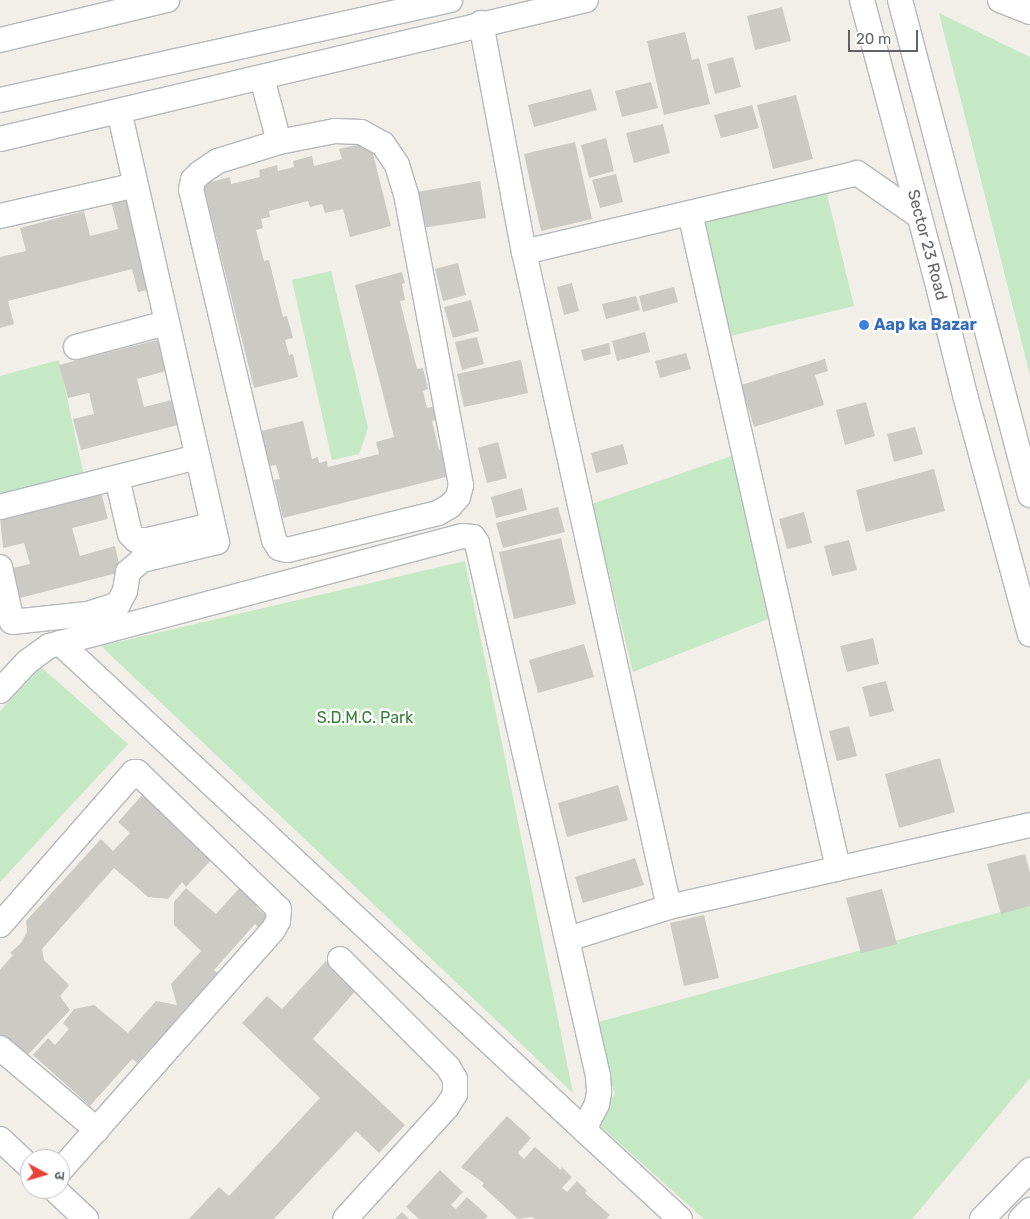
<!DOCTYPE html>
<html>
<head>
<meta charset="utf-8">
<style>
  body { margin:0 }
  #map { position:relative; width:1030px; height:1219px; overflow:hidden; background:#f1efe8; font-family:Rubik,"Noto Sans Devanagari",sans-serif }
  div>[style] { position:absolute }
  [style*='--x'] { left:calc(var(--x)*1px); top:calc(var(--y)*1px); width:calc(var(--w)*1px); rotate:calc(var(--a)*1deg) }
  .green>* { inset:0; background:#c5e8c5 }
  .building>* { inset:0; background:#cccac5 }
  .roads { filter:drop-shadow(1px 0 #b5b8bc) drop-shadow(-1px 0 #b5b8bc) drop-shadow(0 1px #b5b8bc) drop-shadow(0 -1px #b5b8bc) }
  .minor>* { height:24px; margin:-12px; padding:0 12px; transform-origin:12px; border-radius:12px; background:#fff }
  .dots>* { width:14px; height:14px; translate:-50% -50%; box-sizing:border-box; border:2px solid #fff; border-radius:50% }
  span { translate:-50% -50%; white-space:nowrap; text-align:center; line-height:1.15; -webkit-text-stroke:5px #fff; paint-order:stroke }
  .street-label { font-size:16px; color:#5f6368 }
  .shop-label { font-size:16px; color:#366cbe; font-weight:700 }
  .left { translate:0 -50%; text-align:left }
  .park-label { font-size:16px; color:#348238 }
  .north { position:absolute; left:20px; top:1149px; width:50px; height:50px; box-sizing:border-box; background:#fff; border:1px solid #bfc1c3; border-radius:50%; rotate:96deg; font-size:14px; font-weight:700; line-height:20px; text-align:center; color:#5f6368 }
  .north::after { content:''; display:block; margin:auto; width:18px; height:22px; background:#ea4335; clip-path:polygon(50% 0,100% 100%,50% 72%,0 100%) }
  .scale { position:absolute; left:848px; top:30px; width:70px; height:22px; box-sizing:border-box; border:2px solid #5f6368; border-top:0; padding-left:6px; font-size:15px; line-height:18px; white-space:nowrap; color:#5f6368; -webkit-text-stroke:4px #fff; paint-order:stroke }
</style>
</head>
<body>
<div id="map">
  <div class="green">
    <i style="clip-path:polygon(939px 13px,1030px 57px,1030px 375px)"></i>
    <i style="clip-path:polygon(825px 186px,854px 306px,722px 338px,693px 218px)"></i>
    <i style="clip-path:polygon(331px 271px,368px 428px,359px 454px,332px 460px,292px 280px)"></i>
    <i style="clip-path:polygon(59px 360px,83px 472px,0 499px,0 376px)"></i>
    <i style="clip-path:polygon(732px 456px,768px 619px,633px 672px,592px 504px)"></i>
    <i style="clip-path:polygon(465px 561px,573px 1093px,101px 646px)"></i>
    <i style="clip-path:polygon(41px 667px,128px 744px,0 882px,0 711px)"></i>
    <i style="clip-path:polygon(1030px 904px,1030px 1078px,912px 1219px,704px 1219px,595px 1121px,615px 1094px,591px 1024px)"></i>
  </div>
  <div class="building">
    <i style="clip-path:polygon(782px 7px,791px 41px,755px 50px,747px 16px)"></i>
    <i style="clip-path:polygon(685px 32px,692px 60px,699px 58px,710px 104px,664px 115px,647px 41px)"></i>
    <i style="clip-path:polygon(733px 57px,741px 87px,715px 94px,707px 64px)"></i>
    <i style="clip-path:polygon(651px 82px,658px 108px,622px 117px,615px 91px)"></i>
    <i style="clip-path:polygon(591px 89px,597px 110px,534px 127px,528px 105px)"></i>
    <i style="clip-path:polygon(796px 95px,813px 159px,773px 169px,757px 105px)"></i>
    <i style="clip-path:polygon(752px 105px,759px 128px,721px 138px,714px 115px)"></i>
    <i style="clip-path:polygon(663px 124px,670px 153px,634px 163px,626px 133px)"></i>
    <i style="clip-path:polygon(606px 138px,614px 171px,589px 178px,581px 145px)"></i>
    <i style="clip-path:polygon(370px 142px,391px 226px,350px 237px,343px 209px,325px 213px,322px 204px,310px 207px,308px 201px,269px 211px,270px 217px,261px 219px,263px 228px,256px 230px,264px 261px,269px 260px,283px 317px,287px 316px,293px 338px,285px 340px,289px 355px,293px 354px,298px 377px,254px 388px,203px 184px,230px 177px,231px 184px,260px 177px,259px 170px,277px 165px,278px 171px,294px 167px,293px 161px,312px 156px,314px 166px,342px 159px,339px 149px)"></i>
    <i style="clip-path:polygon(575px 142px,592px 219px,541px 231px,524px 154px)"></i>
    <i style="clip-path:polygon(616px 174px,623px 202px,600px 208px,592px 180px)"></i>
    <i style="clip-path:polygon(480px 181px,486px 218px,422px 228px,417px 192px)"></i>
    <i style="clip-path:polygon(130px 192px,155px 288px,138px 292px,132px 269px,8px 301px,14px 324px,0 328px,0 257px,26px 251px,20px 228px,84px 211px,90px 236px,118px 229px,110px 197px)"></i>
    <i style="clip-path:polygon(458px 263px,466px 295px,443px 301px,435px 269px)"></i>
    <i style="clip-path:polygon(402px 272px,405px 283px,402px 284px,405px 300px,400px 301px,417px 369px,423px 368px,428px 389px,423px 391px,427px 408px,436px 406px,440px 419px,432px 421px,439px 450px,447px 448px,454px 475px,283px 518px,274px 480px,280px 479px,276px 465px,270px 466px,261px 431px,303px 421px,312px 459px,318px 457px,319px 463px,327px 461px,328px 467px,379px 454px,376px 442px,394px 437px,355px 285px)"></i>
    <i style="clip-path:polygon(572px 283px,579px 311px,564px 315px,557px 287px)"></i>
    <i style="clip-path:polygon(674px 287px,678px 302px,643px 312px,639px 296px)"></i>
    <i style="clip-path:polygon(636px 296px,640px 310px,606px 319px,602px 304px)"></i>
    <i style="clip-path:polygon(471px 300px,479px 331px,453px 338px,444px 307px)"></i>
    <i style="clip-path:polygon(645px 332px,650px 352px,617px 361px,612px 341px)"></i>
    <i style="clip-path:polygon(477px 337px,484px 364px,462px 370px,455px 342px)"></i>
    <i style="clip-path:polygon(165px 338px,173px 369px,137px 379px,144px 407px,180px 398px,186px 423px,81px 450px,73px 419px,94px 414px,89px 393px,68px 398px,59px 365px)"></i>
    <i style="clip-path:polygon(609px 343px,611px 354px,584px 361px,581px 350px)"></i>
    <i style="clip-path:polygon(686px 353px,691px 369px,660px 378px,655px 361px)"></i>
    <i style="clip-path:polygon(825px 359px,828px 371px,815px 375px,824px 405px,754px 427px,741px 385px)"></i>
    <i style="clip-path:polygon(521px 360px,528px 393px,464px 407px,457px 374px)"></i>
    <i style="clip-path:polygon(866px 402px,875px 436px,845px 445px,836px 410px)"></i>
    <i style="clip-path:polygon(915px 427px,923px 454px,894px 462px,887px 434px)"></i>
    <i style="clip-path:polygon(498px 442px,507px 478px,487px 483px,478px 448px)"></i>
    <i style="clip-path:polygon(623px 444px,628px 464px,596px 473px,591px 453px)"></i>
    <i style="clip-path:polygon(934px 469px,945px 511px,866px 532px,856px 490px)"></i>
    <i style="clip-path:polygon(100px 488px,108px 519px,72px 528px,80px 556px,115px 546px,121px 572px,16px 599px,8px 569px,30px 564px,24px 543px,3px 548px,0 517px)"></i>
    <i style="clip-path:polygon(522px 488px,527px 510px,496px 518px,491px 497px)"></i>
    <i style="clip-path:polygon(558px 507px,565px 532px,503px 548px,496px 523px)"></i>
    <i style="clip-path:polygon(804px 512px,812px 543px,787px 549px,779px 519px)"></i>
    <i style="clip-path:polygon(561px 538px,576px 604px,514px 619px,499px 552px)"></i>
    <i style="clip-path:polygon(849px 540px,857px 570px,832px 576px,824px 546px)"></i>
    <i style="clip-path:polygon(873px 638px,879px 664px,847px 672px,840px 646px)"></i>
    <i style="clip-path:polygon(584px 644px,594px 677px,538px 693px,529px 660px)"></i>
    <i style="clip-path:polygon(886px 681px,894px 711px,870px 717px,862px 687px)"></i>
    <i style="clip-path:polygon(849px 726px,857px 756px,837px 761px,829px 731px)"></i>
    <i style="clip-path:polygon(940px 758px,955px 812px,899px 828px,885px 774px)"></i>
    <i style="clip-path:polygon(618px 785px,628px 820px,567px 837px,558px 803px)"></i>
    <i style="clip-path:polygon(146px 791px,215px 856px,186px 887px,182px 882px,168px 899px,148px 897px,114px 868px,42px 949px,44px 960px,69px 985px,60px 996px,70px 1010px,21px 1062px,0 1042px,0 970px,13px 955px,10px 953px,21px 943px,27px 932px,26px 921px,101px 839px,113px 851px,130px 833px,118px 822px)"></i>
    <i style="clip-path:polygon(1025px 854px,1030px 873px,1030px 906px,1001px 914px,987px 864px)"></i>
    <i style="clip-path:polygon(635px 858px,644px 885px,583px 903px,575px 877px)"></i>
    <i style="clip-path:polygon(244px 883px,263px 899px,256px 907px,269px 918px,260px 929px,255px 924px,214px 970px,220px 975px,155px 1048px,153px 1045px,137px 1063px,132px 1059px,90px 1106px,33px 1055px,48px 1038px,55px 1045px,69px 1029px,63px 1023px,74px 1009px,94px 1005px,128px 1033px,156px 1001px,177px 1005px,171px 984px,201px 951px,174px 925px,174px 902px,186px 888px,216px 914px)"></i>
    <i style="clip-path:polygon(882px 889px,897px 944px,861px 953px,846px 898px)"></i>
    <i style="clip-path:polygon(704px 915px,719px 978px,684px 986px,670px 923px)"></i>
    <i style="clip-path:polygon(326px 961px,357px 989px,313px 1039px,405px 1125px,379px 1153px,356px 1131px,274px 1219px,189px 1219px,219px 1187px,229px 1196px,320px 1098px,242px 1023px,267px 996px,282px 1009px)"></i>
    <i style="clip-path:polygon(507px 1116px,531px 1138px,518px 1153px,524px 1159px,535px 1147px,561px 1170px,562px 1167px,572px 1177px,562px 1188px,567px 1192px,577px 1181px,587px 1191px,585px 1193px,610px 1215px,606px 1219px,535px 1219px,532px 1217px,518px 1219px,482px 1186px,484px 1183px,461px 1167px)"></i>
    <i style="clip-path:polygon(440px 1170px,463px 1192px,451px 1205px,456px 1209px,467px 1197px,488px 1216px,485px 1219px,419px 1219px,406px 1207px)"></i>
    <i style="clip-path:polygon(402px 1212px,409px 1219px,395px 1219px)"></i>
  </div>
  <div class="roads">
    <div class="minor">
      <i style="--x:862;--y:0;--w:300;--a:75.1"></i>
      <i style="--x:939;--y:290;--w:108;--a:76.1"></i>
      <i style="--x:965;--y:395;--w:248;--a:74.8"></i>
      <i style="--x:900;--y:0;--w:512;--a:75.28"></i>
      <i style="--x:1000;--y:0;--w:32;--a:22"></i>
      <i style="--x:481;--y:23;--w:233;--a:79.4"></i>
      <i style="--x:524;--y:252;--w:671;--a:77.52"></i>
      <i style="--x:0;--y:40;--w:172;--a:-13.5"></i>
      <i style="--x:262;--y:78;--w:66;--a:75.1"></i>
      <i style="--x:0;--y:100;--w:461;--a:-12.5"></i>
      <i style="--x:335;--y:131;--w:26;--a:2"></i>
      <i style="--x:361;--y:132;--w:25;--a:29"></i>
      <i style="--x:383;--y:144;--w:25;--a:56"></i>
      <i style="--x:397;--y:165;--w:30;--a:73"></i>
      <i style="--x:406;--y:194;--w:296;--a:79.3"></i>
      <i style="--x:461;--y:485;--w:12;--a:104"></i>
      <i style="--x:458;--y:497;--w:12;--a:132"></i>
      <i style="--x:450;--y:506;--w:14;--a:150"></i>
      <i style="--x:438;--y:513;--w:155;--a:166.2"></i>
      <i style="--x:287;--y:550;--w:8;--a:-166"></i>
      <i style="--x:279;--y:548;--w:9;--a:-122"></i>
      <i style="--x:274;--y:540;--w:360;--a:-103.3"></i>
      <i style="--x:191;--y:190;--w:10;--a:-79"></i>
      <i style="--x:193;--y:180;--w:10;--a:-45"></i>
      <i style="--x:200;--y:173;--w:22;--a:-34"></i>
      <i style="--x:218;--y:161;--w:64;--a:-17.3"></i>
      <i style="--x:279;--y:142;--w:57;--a:-11.1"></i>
      <i style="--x:0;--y:139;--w:602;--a:-13.34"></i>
      <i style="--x:690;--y:213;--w:672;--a:77.27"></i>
      <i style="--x:0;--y:216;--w:139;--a:-12.8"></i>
      <i style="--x:524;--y:252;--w:342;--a:-13.3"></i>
      <i style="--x:857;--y:173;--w:75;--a:34.7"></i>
      <i style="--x:76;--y:347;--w:93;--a:-14.9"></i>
      <i style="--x:117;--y:478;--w:57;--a:76.9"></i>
      <i style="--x:130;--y:534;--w:8;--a:45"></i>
      <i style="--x:136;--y:540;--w:12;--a:0"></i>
      <i style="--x:148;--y:540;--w:66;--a:-13.2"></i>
      <i style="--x:0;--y:507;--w:204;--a:-14.2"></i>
      <i style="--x:0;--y:567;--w:56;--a:77.7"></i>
      <i style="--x:12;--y:622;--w:76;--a:-6"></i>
      <i style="--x:88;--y:614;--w:32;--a:-18"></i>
      <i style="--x:118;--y:604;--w:15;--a:-62"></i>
      <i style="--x:125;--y:591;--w:19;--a:-81"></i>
      <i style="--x:128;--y:572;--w:18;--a:-41"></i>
      <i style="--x:142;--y:560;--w:77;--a:-13.5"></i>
      <i style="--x:217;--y:542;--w:441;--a:-102.8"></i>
      <i style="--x:60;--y:643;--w:846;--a:42.89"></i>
      <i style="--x:0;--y:691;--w:40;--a:-47"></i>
      <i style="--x:27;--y:662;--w:27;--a:-36"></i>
      <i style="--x:49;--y:646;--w:428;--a:-14.9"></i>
      <i style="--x:463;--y:536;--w:10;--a:6"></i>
      <i style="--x:473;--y:537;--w:7;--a:56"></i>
      <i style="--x:477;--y:543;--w:547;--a:77.21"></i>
      <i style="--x:598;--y:1076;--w:16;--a:86"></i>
      <i style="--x:599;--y:1092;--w:12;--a:99"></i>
      <i style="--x:597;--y:1104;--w:29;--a:117"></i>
      <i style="--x:0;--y:925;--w:203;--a:-48.8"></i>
      <i style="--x:134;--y:772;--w:3;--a:0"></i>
      <i style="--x:137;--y:772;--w:197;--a:44"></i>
      <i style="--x:279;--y:909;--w:12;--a:95"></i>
      <i style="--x:278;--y:921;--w:10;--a:119"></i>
      <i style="--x:273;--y:930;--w:322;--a:131.5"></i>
      <i style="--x:568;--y:939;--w:106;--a:-17.6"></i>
      <i style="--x:669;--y:907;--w:370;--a:-12.8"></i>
      <i style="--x:340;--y:959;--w:153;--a:45"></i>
      <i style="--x:448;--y:1067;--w:14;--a:60"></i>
      <i style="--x:455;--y:1079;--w:15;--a:90"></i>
      <i style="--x:455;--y:1094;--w:15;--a:122"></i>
      <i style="--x:447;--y:1107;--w:151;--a:132.3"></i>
      <i style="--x:0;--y:1048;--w:127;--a:40.2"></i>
      <i style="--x:0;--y:1139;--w:41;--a:43"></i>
      <i style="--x:54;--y:1189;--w:44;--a:43.2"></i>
      <i style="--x:982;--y:1219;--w:69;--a:-45.6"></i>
      <i style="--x:1021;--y:1219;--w:13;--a:-45"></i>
    </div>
  </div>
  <div class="dots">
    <i style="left:864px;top:325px;background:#3f7fe0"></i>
  </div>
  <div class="street-label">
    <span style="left:927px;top:245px;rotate:75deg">Sector 23 Road</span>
  </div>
  <div class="shop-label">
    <span class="left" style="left:874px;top:325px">Aap ka Bazar</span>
  </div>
  <div class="park-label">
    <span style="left:365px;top:718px">S.D.M.C. Park</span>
  </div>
  <div class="north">उ</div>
  <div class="scale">20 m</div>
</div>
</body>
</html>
